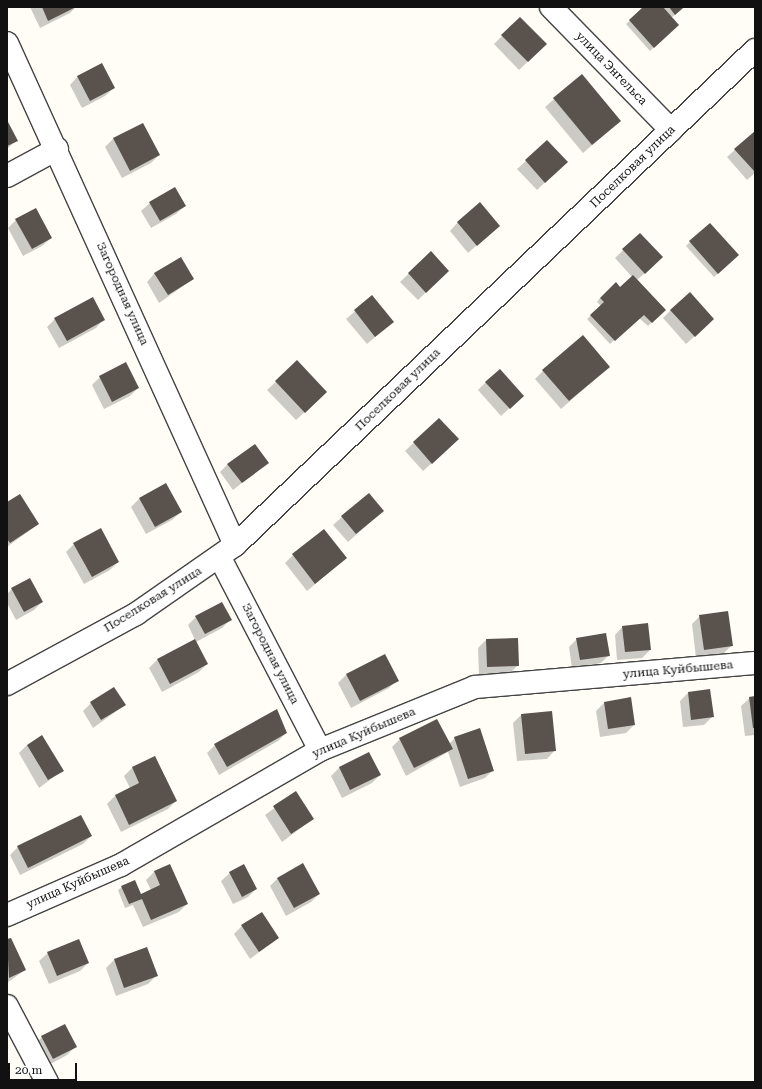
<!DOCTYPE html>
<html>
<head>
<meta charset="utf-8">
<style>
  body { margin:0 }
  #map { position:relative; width:762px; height:1089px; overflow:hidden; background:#fffdf5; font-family:"Roboto Serif",serif }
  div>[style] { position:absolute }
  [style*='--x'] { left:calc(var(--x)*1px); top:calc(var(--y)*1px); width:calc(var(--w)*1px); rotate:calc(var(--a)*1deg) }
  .shadow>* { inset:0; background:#0003 }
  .building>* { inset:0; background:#5a524d }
  .roads { filter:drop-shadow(1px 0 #444) drop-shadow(-1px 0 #444) drop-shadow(0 1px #444) drop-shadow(0 -1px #444) }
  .minor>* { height:22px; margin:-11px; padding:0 11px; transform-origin:11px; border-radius:11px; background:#fff }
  span { translate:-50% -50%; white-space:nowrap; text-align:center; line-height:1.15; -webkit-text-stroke:4px #fff; paint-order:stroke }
  .street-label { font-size:12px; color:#111 }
  .frame { position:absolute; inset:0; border:8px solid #111; pointer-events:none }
  .scale { position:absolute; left:8px; top:1063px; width:69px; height:18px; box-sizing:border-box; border:2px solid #111; border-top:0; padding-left:5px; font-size:12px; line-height:14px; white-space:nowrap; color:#111; -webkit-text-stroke:3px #fff; paint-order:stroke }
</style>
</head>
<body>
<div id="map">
  <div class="shadow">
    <i style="clip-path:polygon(30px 7px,76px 7px,70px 13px,40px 28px)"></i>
    <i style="clip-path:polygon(645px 7px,685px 7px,671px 18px,674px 29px,650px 51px,626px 24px)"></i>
    <i style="clip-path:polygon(520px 18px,546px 44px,519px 70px,494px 44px)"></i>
    <i style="clip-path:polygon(78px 76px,114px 88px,105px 96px,82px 108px,70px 85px)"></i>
    <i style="clip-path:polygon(581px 76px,611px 129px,583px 153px,545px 107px)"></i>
    <i style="clip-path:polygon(7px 122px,17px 140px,7px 149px)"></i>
    <i style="clip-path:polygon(142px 124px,159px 155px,151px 163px,122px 178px,105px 147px,113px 139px)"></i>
    <i style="clip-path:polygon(755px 132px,755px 173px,747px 180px,727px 157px)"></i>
    <i style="clip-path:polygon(547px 142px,558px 170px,537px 190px,517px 169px)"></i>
    <i style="clip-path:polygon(175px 189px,185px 206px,176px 214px,151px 228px,141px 211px,150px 203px)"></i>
    <i style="clip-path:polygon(16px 220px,51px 238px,42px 246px,23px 256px,8px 228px)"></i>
    <i style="clip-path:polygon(458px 222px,499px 226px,468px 253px,450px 231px)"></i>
    <i style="clip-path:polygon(640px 234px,653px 266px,637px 280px,665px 310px,648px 326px,639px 318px,610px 344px,587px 319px,601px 306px,597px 302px,600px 298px,620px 288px,632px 277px,615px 258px)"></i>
    <i style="clip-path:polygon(690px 242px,734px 259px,714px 277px,686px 246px)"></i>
    <i style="clip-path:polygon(431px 252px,440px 279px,418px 300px,400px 282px)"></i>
    <i style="clip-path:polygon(155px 273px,193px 279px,159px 303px,147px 282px)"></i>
    <i style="clip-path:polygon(372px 297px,393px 322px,367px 344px,346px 319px)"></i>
    <i style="clip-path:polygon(671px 310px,705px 327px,686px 344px,663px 318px)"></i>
    <i style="clip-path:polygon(55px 319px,104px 319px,96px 328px,59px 348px,47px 327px)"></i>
    <i style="clip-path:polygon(297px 362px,318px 400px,296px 420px,267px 390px)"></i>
    <i style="clip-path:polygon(609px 367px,561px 409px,535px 379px,543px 371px)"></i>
    <i style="clip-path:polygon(100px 377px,138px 388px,130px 396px,104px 409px,92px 385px)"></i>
    <i style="clip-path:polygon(486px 382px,514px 404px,501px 416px,478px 390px)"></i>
    <i style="clip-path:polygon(439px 419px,450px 447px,423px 471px,405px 451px)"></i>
    <i style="clip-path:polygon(268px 463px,233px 490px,220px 472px,228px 464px)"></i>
    <i style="clip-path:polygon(165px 484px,181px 512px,172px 520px,146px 534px,131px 507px,139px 499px)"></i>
    <i style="clip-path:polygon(368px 494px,383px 511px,348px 542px,333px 525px)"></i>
    <i style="clip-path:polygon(7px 504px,38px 524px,7px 547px)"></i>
    <i style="clip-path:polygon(74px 544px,118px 562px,110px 570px,84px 584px,66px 552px)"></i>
    <i style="clip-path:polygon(293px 555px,346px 558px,307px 591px,285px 563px)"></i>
    <i style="clip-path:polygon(12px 589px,42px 602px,34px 610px,16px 620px,7px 603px,7px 594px)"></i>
    <i style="clip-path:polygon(700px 616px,731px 646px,723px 654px,696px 658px,692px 624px)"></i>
    <i style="clip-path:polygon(196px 617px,230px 620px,222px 628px,196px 642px,207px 664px,199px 672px,162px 692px,149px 668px,157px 660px,195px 640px,188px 625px)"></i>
    <i style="clip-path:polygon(623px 626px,650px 650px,642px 658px,617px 660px,615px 635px)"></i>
    <i style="clip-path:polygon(517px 639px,518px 665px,510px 673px,479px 675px,478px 648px,486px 640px)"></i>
    <i style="clip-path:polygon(577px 639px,609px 655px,601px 663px,572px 668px,569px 647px)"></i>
    <i style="clip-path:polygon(385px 655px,397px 680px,389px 688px,351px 708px,338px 683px,346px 675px)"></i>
    <i style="clip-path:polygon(709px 690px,713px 716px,704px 725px,683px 727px,680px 701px,688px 693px)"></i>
    <i style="clip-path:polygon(755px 697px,755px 735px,745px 736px,741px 706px,750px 698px)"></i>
    <i style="clip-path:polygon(91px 703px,125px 705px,93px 728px,83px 711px)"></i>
    <i style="clip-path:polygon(604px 703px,634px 725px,626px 733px,600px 737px,596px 711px)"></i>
    <i style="clip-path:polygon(521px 715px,555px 750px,547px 759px,517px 761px,513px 723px)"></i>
    <i style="clip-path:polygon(286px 733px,278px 741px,219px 775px,207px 753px,215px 745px)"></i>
    <i style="clip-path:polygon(455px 738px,493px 770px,485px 778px,460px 787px,448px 752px,406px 776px,392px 747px,400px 739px,449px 744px)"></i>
    <i style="clip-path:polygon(27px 745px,62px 771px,39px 788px,19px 753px)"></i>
    <i style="clip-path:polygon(369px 753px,380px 775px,372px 783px,342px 798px,331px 776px,339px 768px)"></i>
    <i style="clip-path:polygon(154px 757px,176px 801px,168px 809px,121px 832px,107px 804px,115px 796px,130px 788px,124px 776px,132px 768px)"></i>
    <i style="clip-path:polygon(295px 793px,313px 819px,282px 842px,265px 815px)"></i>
    <i style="clip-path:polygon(91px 836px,83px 844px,20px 875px,10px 855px,18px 847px)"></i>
    <i style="clip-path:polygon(169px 865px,187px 904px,179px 912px,143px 927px,133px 905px,125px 908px,118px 890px,122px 887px,139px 896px,151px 890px,146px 880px,154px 872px)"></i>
    <i style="clip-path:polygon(230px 873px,256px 889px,248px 897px,233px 904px,221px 881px)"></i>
    <i style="clip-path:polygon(278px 878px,319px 894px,311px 902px,286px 916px,270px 886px)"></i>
    <i style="clip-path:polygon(242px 926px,278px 938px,250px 959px,234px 934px)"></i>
    <i style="clip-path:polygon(10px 939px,25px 970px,7px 983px,7px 940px)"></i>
    <i style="clip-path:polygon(146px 948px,156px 976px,148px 984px,116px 996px,106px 968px,114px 960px)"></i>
    <i style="clip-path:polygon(48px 953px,88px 963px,80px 971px,49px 984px,39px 961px)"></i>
    <i style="clip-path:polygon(42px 1037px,75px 1047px,67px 1055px,45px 1067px,34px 1045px)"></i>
  </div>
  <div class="building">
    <i style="clip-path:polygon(42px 7px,76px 7px,48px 21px)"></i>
    <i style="clip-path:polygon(643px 7px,663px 7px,679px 25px,654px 48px,629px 20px)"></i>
    <i style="clip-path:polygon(669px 7px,684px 7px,675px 15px)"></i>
    <i style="clip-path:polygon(520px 17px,547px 44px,528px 62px,501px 35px)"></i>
    <i style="clip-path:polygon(102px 63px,115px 88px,90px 101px,77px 76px)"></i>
    <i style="clip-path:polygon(582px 74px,621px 121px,592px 145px,553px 98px)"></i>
    <i style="clip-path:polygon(7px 120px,18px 141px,7px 146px)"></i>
    <i style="clip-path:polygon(143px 123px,160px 155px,130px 171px,113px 138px)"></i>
    <i style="clip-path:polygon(755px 131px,755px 172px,734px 149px)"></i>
    <i style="clip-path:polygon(547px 140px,568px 162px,545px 183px,525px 160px)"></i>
    <i style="clip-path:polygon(175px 187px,186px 206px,160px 221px,149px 202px)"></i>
    <i style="clip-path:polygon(480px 202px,500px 226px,477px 246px,457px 222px)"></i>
    <i style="clip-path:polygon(36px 208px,52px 238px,32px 249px,15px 219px)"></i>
    <i style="clip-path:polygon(710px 223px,739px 255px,718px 274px,689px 241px)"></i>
    <i style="clip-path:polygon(640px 233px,663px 257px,645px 274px,622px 249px)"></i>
    <i style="clip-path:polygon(431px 251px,449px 271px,426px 293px,408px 273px)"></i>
    <i style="clip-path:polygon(181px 257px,194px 279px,168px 295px,154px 273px)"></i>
    <i style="clip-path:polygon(633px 275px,666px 310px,652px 323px,644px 315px,615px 341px,590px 315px,604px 302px,600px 298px,616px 282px,620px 287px)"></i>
    <i style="clip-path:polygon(690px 292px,714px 319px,695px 337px,670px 310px)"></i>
    <i style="clip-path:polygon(372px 295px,394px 322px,375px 337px,354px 310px)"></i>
    <i style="clip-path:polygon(93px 297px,105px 320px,67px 341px,54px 318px)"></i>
    <i style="clip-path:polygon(583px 335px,610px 367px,569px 401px,542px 370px)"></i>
    <i style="clip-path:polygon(297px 360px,327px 392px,305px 413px,275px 381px)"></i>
    <i style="clip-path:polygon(126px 362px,139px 388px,112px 402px,99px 376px)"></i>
    <i style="clip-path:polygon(500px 369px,524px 396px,510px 409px,485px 382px)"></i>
    <i style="clip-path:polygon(439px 418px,459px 439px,432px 464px,413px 442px)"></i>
    <i style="clip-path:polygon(255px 444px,269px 463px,242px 483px,227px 464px)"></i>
    <i style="clip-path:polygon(166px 483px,182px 512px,155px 527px,139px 498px)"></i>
    <i style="clip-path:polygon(369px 493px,384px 511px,356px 534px,341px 516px)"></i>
    <i style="clip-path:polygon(20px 494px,39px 524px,10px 543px,7px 539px,7px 502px)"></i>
    <i style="clip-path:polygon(101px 528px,119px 562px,92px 577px,73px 543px)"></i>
    <i style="clip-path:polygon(324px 529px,347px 558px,315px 584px,292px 554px)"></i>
    <i style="clip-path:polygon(30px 578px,43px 602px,24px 612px,11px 588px)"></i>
    <i style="clip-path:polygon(222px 602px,232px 620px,205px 634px,195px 616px)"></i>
    <i style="clip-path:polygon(728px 611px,733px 646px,704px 650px,699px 615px)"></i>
    <i style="clip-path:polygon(648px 623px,651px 650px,625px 652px,622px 626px)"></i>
    <i style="clip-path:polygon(606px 633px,610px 656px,580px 660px,576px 638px)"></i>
    <i style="clip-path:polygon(518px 638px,519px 666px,487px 667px,486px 639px)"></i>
    <i style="clip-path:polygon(195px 639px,208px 664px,170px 684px,157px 659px)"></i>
    <i style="clip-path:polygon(385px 654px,399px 681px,360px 701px,346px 674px)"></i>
    <i style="clip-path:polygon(114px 687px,126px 705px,101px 720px,90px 702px)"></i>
    <i style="clip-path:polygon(710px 689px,714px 717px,691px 720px,688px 692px)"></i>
    <i style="clip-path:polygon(755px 696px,755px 728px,753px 728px,749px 697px)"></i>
    <i style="clip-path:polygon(631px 697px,635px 725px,608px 729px,604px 702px)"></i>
    <i style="clip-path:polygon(277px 709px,287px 733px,227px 767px,214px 744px)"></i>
    <i style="clip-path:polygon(552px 711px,556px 751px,525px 754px,521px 714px)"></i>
    <i style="clip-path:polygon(437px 719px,453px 749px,414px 768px,399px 738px)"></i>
    <i style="clip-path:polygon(480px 728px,494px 771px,468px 779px,454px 737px)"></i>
    <i style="clip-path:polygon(42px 735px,64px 771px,48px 780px,27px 745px)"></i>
    <i style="clip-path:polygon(369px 752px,381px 775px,350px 790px,339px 767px)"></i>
    <i style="clip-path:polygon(155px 756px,177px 801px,129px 825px,115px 795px,139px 783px,132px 767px)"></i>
    <i style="clip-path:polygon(296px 791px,314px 819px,291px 834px,273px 806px)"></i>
    <i style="clip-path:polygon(81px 815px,92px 836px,28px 868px,17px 846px)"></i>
    <i style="clip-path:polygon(303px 863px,320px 894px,294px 908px,277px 878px)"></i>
    <i style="clip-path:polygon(170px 864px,188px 904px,151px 920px,142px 899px,129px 904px,121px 886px,135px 880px,141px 894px,160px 885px,154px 871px)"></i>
    <i style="clip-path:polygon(244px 864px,257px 889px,242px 897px,229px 872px)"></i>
    <i style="clip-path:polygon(262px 912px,279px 938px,259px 952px,241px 925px)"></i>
    <i style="clip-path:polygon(11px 938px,26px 970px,9px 978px,7px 939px)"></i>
    <i style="clip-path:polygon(79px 939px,89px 963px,57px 976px,47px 952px)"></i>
    <i style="clip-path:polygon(147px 947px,158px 976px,124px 988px,114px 959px)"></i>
    <i style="clip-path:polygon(65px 1024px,77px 1047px,53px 1059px,41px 1036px)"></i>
  </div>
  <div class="roads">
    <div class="minor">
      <i style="--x:551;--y:7;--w:172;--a:45.7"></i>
      <i style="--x:7;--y:43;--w:551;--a:65.57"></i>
      <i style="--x:7;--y:176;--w:57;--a:-28.4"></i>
      <i style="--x:220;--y:558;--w:216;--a:62.5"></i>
      <i style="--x:7;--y:684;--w:147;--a:-28.5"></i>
      <i style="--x:136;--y:614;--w:121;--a:-34.9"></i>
      <i style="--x:235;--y:545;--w:718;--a:-43.59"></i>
      <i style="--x:7;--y:915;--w:124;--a:-23.7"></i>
      <i style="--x:121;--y:865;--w:230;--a:-30"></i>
      <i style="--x:320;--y:750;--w:167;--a:-22.1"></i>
      <i style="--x:475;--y:687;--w:281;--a:-4.9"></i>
      <i style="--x:7;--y:1006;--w:86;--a:62.2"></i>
    </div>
  </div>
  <div class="street-label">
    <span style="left:611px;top:69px;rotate:46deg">улица Энгельса</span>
    <span style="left:633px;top:167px;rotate:-44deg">Поселковая улица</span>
    <span style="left:122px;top:294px;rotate:66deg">Загородная улица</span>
    <span style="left:398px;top:390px;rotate:-44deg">Поселковая улица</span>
    <span style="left:153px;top:600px;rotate:-32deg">Поселковая улица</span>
    <span style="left:270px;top:654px;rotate:63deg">Загородная улица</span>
    <span style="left:678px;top:670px;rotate:-5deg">улица Куйбышева</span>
    <span style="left:364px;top:733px;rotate:-23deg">улица Куйбышева</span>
    <span style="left:78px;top:883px;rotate:-24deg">улица Куйбышева</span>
  </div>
  <div class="frame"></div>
  <div class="scale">20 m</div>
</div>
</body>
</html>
